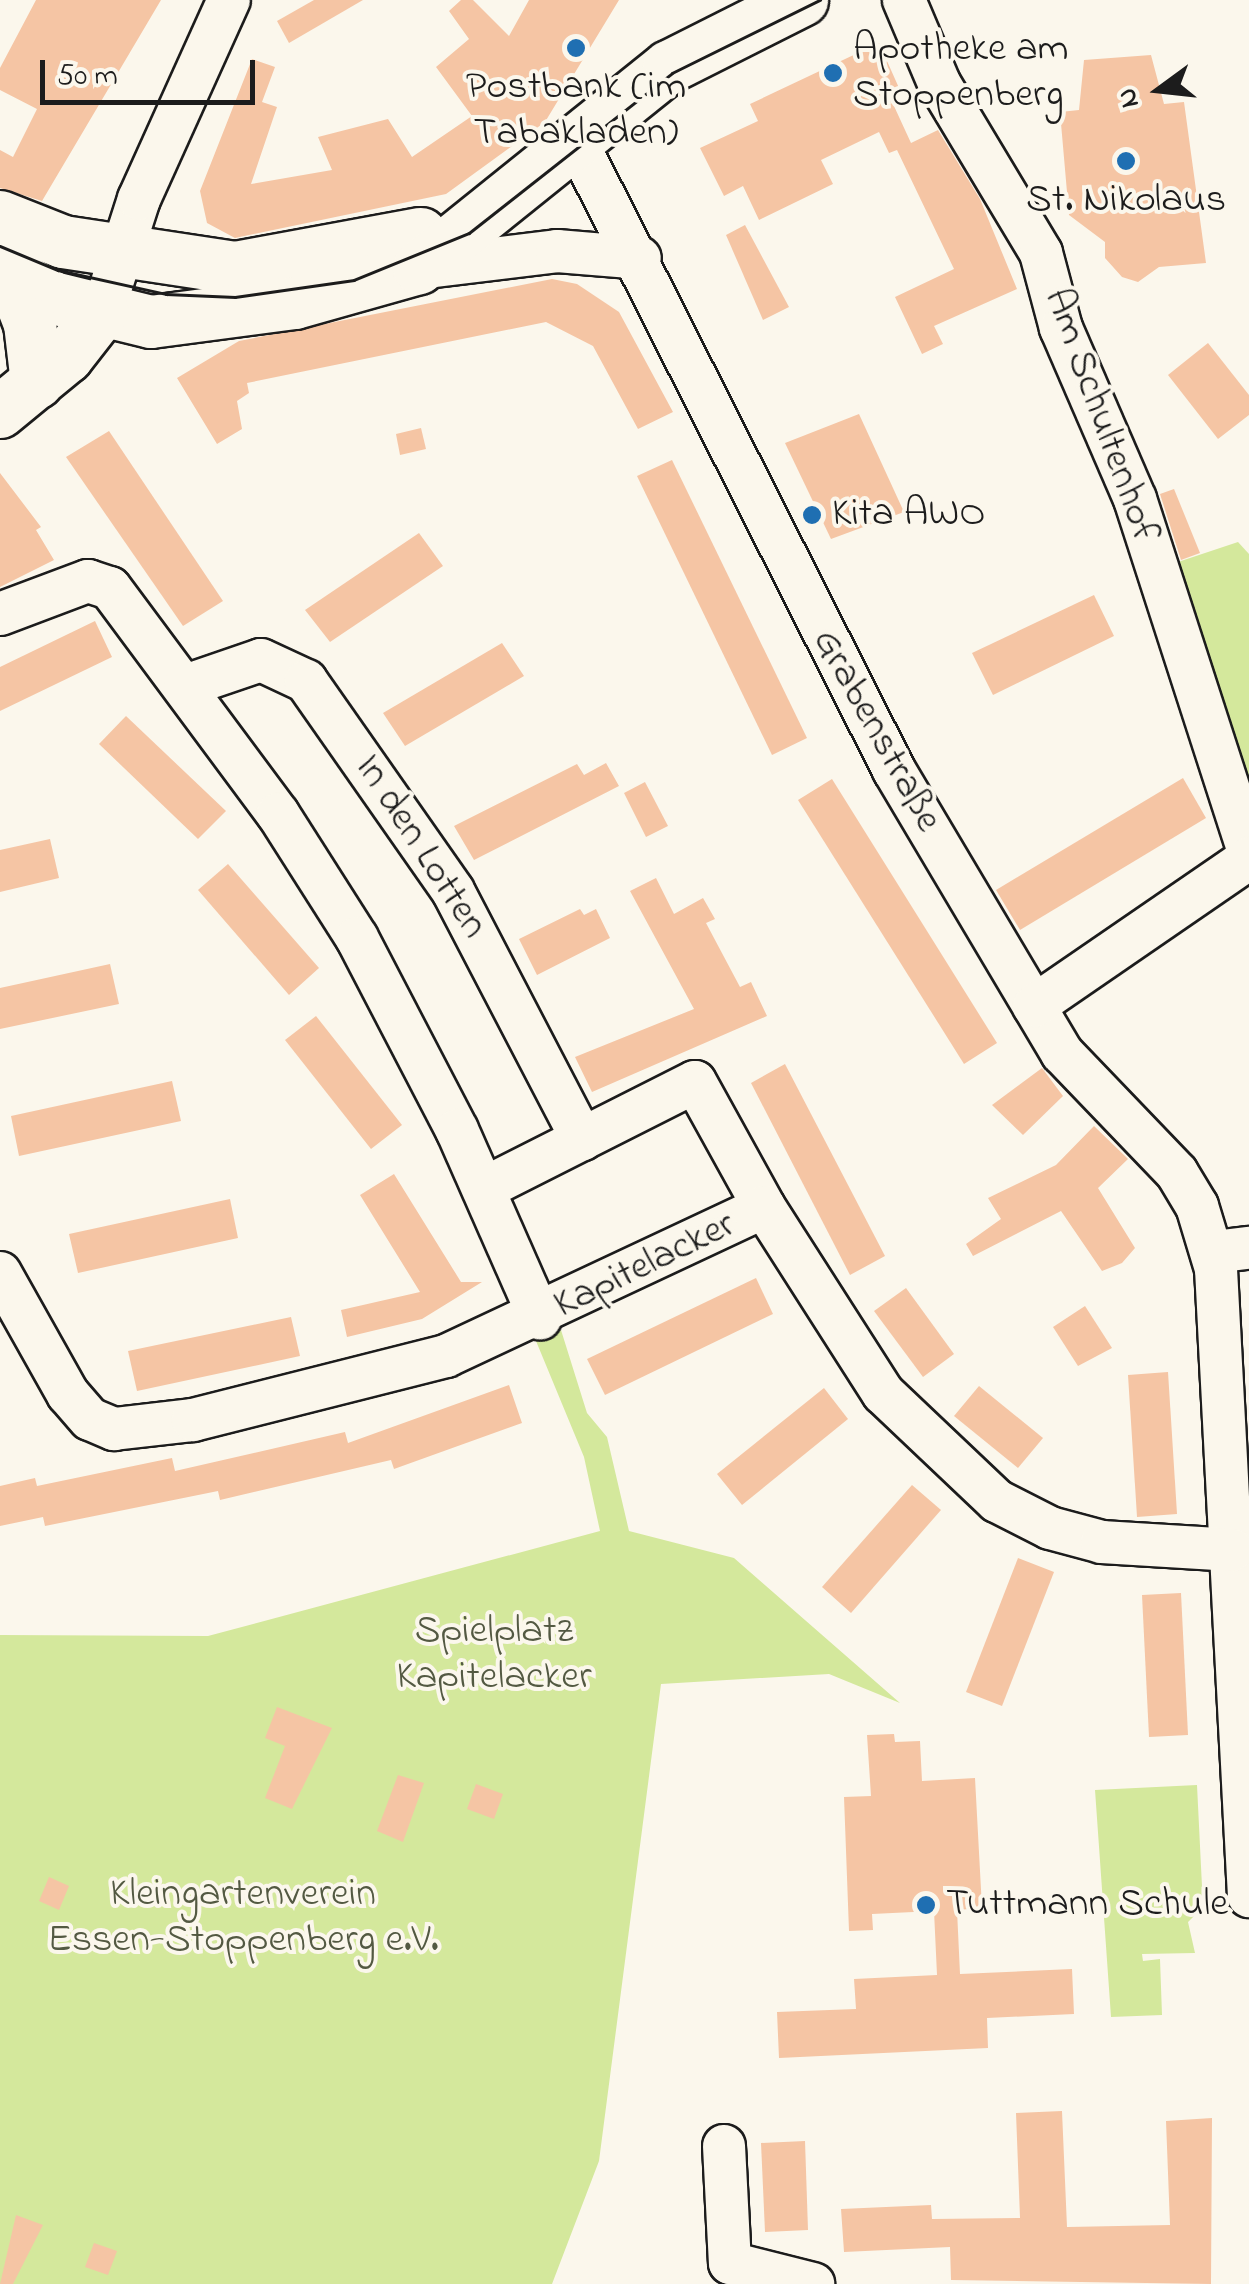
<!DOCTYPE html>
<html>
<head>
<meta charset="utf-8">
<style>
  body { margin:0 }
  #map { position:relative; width:1249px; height:2284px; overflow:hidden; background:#fbf7ec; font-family:"Indie Flower",sans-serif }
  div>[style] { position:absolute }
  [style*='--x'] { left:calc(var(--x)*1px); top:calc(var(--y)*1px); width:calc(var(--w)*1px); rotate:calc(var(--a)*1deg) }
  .green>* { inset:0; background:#d4e89c }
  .building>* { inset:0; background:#f5c5a4 }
  .roads { filter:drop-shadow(2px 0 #1c1c1c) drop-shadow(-2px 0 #1c1c1c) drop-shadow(0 2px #1c1c1c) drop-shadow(0 -2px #1c1c1c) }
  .minor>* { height:42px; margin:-21px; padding:0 21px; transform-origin:21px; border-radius:21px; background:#fbf7ec }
  .major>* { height:52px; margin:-26px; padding:0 26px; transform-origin:26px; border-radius:26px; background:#fbf7ec }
  .tram>* { height:2.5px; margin:-1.25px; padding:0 1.25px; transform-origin:1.25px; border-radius:1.25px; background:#1c1c1c }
  .dots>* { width:28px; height:28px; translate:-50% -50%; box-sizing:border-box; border:5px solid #fbf7ec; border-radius:50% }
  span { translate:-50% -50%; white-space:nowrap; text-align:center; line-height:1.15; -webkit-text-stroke:8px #fbf7ec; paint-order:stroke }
  .poi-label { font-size:40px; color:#1c1c1c }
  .left { translate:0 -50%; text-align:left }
  .street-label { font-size:40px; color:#1c1c1c }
  .park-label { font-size:40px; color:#535942 }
  .north { position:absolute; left:1109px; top:40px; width:100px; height:100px; -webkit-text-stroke:8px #fbf7ec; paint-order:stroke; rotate:255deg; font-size:28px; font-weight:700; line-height:40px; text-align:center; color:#1c1c1c }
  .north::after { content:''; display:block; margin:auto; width:35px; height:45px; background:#1c1c1c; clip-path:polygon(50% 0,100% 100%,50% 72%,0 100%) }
  .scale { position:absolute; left:40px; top:60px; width:215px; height:45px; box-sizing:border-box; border:5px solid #1c1c1c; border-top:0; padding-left:12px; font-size:30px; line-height:35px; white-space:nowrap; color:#1c1c1c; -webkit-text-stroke:8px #fbf7ec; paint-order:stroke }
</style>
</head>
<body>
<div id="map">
  <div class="green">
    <i style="clip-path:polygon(1238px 542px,1249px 554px,1249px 833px,1166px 566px)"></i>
    <i style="clip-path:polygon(561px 1330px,587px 1413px,607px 1437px,629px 1531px,734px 1558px,900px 1703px,829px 1674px,661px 1684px,599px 2161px,552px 2284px,0 2284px,0 1635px,208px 1636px,600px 1531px,584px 1457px,536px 1341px)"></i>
    <i style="clip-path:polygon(1197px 1785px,1203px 1907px,1188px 1922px,1195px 1953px,1142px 1954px,1143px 1961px,1160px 1959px,1162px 2015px,1111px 2017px,1095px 1790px)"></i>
  </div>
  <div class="building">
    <i style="clip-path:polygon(36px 0,161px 0,42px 201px,0 188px,0 150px,13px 157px,37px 109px,0 90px,0 68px)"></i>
    <i style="clip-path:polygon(314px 0,363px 0,289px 43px,277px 21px)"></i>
    <i style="clip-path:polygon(461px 0,473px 0,509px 36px,529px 0,619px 0,545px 122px,446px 194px,235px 238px,207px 223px,200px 191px,252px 59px,275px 67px,262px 102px,277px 107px,251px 184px,332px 170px,318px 137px,388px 119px,412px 157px,472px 116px,436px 67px,469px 39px,449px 11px)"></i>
    <i style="clip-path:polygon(879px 43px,899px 88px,888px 93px,911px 143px,938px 130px,980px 199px,1017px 289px,934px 326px,943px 344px,922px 354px,895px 297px,954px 269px,897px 150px,889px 153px,879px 132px,821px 160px,833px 184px,759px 220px,743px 186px,724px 196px,700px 148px,758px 121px,750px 104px)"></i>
    <i style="clip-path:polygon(1151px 55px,1164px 104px,1184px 102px,1206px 263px,1159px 267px,1138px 282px,1122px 277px,1105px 258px,1105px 242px,1069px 215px,1060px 112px,1079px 110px,1084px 60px)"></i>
    <i style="clip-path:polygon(745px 225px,789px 307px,763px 320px,726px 235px)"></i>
    <i style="clip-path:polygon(552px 279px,577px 284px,619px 312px,673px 412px,638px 429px,593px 346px,546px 322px,247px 383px,249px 393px,237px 401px,242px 429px,217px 444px,177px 378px,239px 341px)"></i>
    <i style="clip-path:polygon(1208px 343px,1249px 395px,1249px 415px,1218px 439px,1168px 375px)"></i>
    <i style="clip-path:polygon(859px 414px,904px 512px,831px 539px,785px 443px)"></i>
    <i style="clip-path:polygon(421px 428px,426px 449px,400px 455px,396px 434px)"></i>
    <i style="clip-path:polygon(109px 431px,223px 601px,183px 626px,66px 457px)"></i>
    <i style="clip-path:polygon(672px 460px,807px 738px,772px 755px,637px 476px)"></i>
    <i style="clip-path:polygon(0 473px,41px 527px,36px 530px,54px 560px,0 587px)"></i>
    <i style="clip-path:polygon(1174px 489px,1200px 553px,1181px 560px,1160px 494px)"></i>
    <i style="clip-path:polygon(419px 533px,443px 566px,330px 642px,305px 610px)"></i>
    <i style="clip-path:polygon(1094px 595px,1114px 636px,993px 695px,972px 653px)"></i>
    <i style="clip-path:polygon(95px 621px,112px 657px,0 711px,0 667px)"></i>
    <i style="clip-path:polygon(502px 643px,524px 676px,405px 746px,383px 713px)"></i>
    <i style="clip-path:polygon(126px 716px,226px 811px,198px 839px,99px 744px)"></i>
    <i style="clip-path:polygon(606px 763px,619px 786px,474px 860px,454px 826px,577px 764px,584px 775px)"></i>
    <i style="clip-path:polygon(1183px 778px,1206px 818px,1020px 930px,996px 890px)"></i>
    <i style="clip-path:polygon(832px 779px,997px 1043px,964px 1064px,798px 800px)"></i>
    <i style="clip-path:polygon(645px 782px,668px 826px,646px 837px,624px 793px)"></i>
    <i style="clip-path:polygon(50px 839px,59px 878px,0 892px,0 850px)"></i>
    <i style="clip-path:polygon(228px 864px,319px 968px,289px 995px,198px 890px)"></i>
    <i style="clip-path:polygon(656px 878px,674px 914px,703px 898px,715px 919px,706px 923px,740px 987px,751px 982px,767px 1016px,592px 1092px,575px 1057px,694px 1009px,630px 891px)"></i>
    <i style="clip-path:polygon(580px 909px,584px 915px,596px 909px,610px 938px,537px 975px,519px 939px)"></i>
    <i style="clip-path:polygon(110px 964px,119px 1004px,0 1029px,0 988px)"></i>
    <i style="clip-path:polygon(316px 1016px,402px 1125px,371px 1149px,285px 1040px)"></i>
    <i style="clip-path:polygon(785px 1064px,885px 1256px,850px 1275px,751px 1083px)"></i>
    <i style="clip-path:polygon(1042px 1068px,1063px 1096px,1023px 1135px,992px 1105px)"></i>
    <i style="clip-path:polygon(172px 1081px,181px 1121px,19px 1156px,11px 1116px)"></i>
    <i style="clip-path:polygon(1094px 1126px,1128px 1159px,1098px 1188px,1135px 1248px,1122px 1263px,1102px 1271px,1061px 1211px,973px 1256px,966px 1244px,1001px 1219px,988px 1198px,1056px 1165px)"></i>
    <i style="clip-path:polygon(394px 1174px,461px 1282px,482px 1282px,422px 1319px,347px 1337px,341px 1310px,420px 1292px,360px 1195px)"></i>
    <i style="clip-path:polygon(230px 1199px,238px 1238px,78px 1273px,69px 1234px)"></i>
    <i style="clip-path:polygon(756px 1278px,773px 1314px,605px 1395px,587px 1359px)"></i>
    <i style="clip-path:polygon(906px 1288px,954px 1354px,923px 1377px,874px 1311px)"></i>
    <i style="clip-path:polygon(1085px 1306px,1112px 1348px,1078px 1366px,1053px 1327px)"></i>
    <i style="clip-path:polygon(291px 1317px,300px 1356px,137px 1391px,128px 1351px)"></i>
    <i style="clip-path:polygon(1168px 1372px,1177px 1514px,1137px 1517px,1128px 1375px)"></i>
    <i style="clip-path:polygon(509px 1385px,522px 1423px,394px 1469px,391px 1460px,220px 1500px,218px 1491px,45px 1526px,43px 1517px,0 1526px,0 1486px,35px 1478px,37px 1486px,172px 1458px,175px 1471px,345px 1432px,348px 1443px)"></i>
    <i style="clip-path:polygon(979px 1386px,1043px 1438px,1018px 1468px,954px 1416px)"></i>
    <i style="clip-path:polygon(824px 1388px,848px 1419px,742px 1505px,717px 1474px)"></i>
    <i style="clip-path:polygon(912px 1485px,941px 1510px,851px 1613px,822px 1587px)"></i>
    <i style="clip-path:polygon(1018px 1558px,1054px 1572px,1002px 1706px,966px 1692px)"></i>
    <i style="clip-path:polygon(1181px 1593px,1188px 1735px,1149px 1737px,1142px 1595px)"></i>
    <i style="clip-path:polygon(277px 1707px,332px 1728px,292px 1809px,265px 1798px,285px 1746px,265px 1738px)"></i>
    <i style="clip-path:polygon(894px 1734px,895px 1742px,920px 1741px,922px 1781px,975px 1778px,982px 1908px,957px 1910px,960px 1974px,1072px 1969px,1074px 2014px,987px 2018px,988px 2048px,779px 2058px,777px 2012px,856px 2009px,854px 1979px,937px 1975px,934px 1911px,872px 1914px,873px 1930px,849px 1931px,844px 1797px,871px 1796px,867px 1735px)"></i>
    <i style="clip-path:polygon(398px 1775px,424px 1783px,403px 1842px,377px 1831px)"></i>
    <i style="clip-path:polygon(476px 1784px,503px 1794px,494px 1819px,467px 1809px)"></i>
    <i style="clip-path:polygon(49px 1877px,69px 1886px,59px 1910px,39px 1901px)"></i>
    <i style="clip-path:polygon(1062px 2111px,1067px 2227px,1170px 2225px,1166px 2121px,1212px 2118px,1211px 2284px,951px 2280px,950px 2247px,844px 2252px,841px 2209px,931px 2205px,932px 2219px,1020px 2218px,1016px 2113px)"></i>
    <i style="clip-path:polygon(805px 2141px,808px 2230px,765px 2232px,761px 2143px)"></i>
    <i style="clip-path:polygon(16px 2215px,43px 2225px,13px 2284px,0 2284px)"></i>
    <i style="clip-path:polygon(94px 2243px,117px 2251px,108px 2275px,85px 2267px)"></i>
  </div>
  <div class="roads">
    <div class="minor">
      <i style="--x:904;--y:0;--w:90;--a:67.1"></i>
      <i style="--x:939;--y:83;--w:198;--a:59"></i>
      <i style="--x:1041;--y:253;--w:78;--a:75.1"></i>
      <i style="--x:1061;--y:328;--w:186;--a:66.6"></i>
      <i style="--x:1135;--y:499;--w:372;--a:72.1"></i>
      <i style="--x:577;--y:143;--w:703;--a:63.18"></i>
      <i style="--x:894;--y:770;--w:329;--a:59.3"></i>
      <i style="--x:1062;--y:1053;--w:166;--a:46.2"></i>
      <i style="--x:1177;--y:1173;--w:39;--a:59"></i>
      <i style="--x:1197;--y:1206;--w:66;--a:73.2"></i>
      <i style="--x:1216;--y:1269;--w:628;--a:86.99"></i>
      <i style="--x:419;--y:268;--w:139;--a:-7"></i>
      <i style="--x:557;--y:251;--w:83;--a:4.8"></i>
      <i style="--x:103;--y:311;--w:118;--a:-72.2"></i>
      <i style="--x:139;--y:199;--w:218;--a:-65.7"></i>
      <i style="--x:0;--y:614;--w:94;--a:-20.6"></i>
      <i style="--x:88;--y:581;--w:23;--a:18"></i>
      <i style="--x:110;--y:588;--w:282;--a:53.4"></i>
      <i style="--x:278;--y:814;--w:147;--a:57.5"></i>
      <i style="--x:357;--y:938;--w:216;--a:62.5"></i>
      <i style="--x:457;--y:1130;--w:206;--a:66.2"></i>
      <i style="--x:185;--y:686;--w:80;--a:-18.9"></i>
      <i style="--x:261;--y:660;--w:50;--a:25"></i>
      <i style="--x:306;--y:681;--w:256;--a:55"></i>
      <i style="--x:453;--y:891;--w:280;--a:62.5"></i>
      <i style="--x:1034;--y:1006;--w:261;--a:-34.5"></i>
      <i style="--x:485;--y:1188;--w:235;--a:-26.8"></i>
      <i style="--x:695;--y:1082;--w:143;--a:61.1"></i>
      <i style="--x:1214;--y:1252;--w:35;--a:-7"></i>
      <i style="--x:0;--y:1273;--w:139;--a:60.7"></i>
      <i style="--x:68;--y:1394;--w:33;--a:49"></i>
      <i style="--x:90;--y:1419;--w:26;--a:23"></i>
      <i style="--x:114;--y:1429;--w:80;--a:-6.5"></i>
      <i style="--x:193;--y:1420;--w:261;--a:-14.2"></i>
      <i style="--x:446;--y:1356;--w:351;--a:-25.1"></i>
      <i style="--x:764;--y:1207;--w:221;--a:57.4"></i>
      <i style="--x:883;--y:1393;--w:157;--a:43.5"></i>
      <i style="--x:997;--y:1501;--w:59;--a:27"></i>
      <i style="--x:1050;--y:1528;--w:54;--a:15.1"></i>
      <i style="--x:1102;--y:1542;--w:131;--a:3.5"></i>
      <i style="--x:724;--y:2146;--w:117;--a:87.1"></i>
      <i style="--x:730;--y:2263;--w:86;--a:14.2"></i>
    </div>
    <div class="major">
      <i style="--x:0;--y:217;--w:68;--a:21.6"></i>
      <i style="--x:63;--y:242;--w:174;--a:8.6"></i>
      <i style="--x:235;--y:268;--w:189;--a:-10.4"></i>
      <i style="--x:0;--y:267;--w:61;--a:30.3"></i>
      <i style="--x:53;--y:298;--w:101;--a:13.8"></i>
      <i style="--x:151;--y:322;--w:145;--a:-7.5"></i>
      <i style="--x:295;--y:303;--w:129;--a:-15.8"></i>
      <i style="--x:419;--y:268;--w:321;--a:-38.8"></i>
      <i style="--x:669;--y:67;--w:149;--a:-26.7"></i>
      <i style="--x:12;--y:277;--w:50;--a:69"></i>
      <i style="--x:30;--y:324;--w:59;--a:83.2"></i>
      <i style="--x:0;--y:412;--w:87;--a:-39.4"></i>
      <i style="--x:67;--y:357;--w:58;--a:-52"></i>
    </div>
  </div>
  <div class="tram">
    <i style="--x:0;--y:246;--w:63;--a:22.5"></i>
    <i style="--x:58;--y:270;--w:111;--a:12.5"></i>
    <i style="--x:166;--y:294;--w:69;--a:2.5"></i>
    <i style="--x:235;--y:297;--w:120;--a:-8.1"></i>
    <i style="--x:354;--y:280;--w:124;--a:-22.2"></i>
    <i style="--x:469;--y:233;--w:258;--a:-38.2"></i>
    <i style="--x:672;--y:73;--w:165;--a:-26.3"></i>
  </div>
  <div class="dots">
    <i style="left:576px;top:48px;background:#1f6fb2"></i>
    <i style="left:833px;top:73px;background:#1f6fb2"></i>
    <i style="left:1126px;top:161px;background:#1f6fb2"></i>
    <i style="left:812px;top:515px;background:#1f6fb2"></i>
    <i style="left:926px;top:1905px;background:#1f6fb2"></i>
  </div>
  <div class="poi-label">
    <span class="left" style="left:853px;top:73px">Apotheke am<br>Stoppenberg</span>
    <span style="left:576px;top:111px">Postbank (im<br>Tabakladen)</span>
    <span style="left:1126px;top:201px">St. Nikolaus</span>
    <span class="left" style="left:832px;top:515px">Kita AWO</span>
    <span class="left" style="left:946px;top:1905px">Tuttmann Schule</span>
  </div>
  <div class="street-label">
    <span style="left:1100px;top:416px;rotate:70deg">Am Schultenhof</span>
    <span style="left:876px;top:731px;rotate:61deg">Grabenstraße</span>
    <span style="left:420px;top:847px;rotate:57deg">In den Lotten</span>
    <span style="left:645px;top:1266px;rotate:-26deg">Kapitelacker</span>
  </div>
  <div class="park-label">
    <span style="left:494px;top:1655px">Spielplatz<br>Kapitelacker</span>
    <span style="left:243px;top:1918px">Kleingartenverein<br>Essen-Stoppenberg e.V.</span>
  </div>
  <div class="north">N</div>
  <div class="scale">50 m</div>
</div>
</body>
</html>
